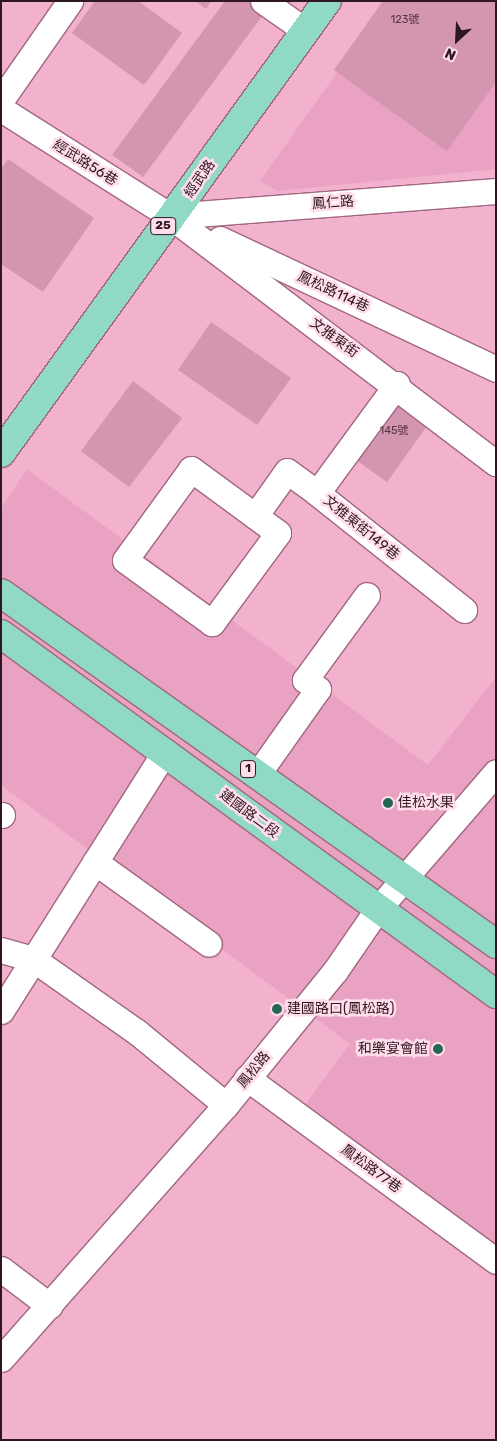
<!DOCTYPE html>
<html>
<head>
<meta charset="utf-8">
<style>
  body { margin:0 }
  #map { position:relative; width:497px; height:1441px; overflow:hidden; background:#f2b1cc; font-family:Rubik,"Noto Sans TC",sans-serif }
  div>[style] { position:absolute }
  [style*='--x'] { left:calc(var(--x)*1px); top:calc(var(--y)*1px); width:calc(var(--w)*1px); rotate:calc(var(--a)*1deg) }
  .built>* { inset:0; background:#e9a2c1 }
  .building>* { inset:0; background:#d495b0 }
  .roads { filter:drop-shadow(1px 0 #a16780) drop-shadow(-1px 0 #a16780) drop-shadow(0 1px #a16780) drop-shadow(0 -1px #a16780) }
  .minor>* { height:25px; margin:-12.5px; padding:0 12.5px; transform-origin:12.5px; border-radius:12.5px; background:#fff }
  .major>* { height:28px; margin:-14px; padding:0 14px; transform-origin:14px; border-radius:14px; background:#8fd9c5 }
  .dots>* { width:14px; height:14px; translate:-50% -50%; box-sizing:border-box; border:2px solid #ffddea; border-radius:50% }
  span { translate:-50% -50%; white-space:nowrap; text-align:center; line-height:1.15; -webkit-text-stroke:5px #ffddea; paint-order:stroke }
  .number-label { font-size:11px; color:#583645 }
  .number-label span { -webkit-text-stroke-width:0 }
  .shield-label span { padding:1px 4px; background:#ffddea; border:1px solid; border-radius:4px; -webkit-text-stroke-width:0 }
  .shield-label { font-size:12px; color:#2e1721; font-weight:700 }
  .street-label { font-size:14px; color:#2e1721 }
  .poi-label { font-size:14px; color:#2e1721 }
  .left { translate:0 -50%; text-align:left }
  .right { translate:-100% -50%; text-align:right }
  .frame { position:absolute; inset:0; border:2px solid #2e1721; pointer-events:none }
  .north { position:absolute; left:432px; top:15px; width:50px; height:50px; -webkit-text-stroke:4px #ffddea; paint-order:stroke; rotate:205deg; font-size:14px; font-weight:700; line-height:20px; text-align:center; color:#2e1721 }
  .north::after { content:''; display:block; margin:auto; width:18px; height:22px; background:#2e1721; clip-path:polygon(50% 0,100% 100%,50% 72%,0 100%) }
</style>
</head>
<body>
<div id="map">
  <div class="built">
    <i style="clip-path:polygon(388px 1px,496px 1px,496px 169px,277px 191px,260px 181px)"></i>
    <i style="clip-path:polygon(27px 469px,428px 765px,496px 677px,496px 1246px,302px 1109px,350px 1044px,1px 785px,1px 508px)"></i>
  </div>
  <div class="building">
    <i style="clip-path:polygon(95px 1px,138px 1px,182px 33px,144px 85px,72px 33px)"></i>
    <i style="clip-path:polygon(196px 1px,211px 1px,206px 9px)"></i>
    <i style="clip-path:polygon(225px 1px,250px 1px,265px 12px,143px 177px,112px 155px)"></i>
    <i style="clip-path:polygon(383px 1px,496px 1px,496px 82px,447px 151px,334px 70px)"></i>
    <i style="clip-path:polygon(8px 159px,94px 218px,43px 292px,1px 264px,1px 169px)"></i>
    <i style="clip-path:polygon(211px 322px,291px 378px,257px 425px,178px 370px)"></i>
    <i style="clip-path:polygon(133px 381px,182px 418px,129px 487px,81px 451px)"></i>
    <i style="clip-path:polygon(384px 395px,427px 426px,387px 482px,343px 451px)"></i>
  </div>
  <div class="roads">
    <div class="minor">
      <i style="--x:263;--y:1;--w:52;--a:34.9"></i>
      <i style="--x:1;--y:100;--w:121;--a:-55.1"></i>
      <i style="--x:1;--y:109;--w:200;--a:32.3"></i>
      <i style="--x:170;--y:216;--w:409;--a:37.2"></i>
      <i style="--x:170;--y:216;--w:327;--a:-4.4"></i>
      <i style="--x:220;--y:239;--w:305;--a:25.2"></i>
      <i style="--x:397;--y:384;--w:135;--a:126.3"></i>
      <i style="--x:317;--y:493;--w:188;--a:38.5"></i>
      <i style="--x:191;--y:469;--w:108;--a:36.3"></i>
      <i style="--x:278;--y:533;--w:112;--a:126.3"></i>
      <i style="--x:212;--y:623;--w:107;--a:-144.1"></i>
      <i style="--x:125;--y:560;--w:112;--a:-54"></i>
      <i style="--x:255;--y:516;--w:55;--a:-54.6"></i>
      <i style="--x:287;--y:471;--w:37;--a:36"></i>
      <i style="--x:257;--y:775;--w:105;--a:-54.7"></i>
      <i style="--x:318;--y:689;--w:16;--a:-145"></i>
      <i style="--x:305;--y:680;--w:105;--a:-53.9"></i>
      <i style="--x:1;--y:815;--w:1;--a:0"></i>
      <i style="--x:95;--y:862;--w:140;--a:35.7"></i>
      <i style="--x:1;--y:950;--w:33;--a:16"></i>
      <i style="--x:33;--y:959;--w:127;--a:35.1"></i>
      <i style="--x:137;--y:1032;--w:115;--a:39.4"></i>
      <i style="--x:1;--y:1011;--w:307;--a:-57.7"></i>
      <i style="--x:247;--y:1078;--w:309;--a:36.3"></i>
      <i style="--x:1;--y:1269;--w:61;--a:37.1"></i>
      <i style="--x:1;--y:1359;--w:339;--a:-48.5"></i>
      <i style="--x:226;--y:1105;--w:173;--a:-50.9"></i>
      <i style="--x:335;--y:971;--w:74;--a:-55.5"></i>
      <i style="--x:377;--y:910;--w:182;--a:-49.2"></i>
    </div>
    <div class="major">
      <i style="--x:1;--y:453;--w:557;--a:-54.2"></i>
      <i style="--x:1;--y:593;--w:607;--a:35.34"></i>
      <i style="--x:1;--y:634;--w:612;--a:36.03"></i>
    </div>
  </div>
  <div class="dots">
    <i style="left:388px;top:803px;background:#256654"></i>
    <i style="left:277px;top:1009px;background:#256654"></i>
    <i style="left:438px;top:1049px;background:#256654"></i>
  </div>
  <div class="number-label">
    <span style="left:405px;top:20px">123號</span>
    <span style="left:394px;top:431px">145號</span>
  </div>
  <div class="shield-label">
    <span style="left:163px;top:226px">25</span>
    <span style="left:248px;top:769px">1</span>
  </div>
  <div class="street-label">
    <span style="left:85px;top:163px;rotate:32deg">經武路56巷</span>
    <span style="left:200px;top:179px;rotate:-55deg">經武路</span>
    <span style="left:333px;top:203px;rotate:-4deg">鳳仁路</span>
    <span style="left:333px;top:292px;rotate:25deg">鳳松路114巷</span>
    <span style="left:334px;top:338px;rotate:36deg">文雅東街</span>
    <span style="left:361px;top:528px;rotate:39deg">文雅東街149巷</span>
    <span style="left:249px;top:814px;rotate:37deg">建國路二段</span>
    <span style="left:254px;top:1070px;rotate:-51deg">鳳松路</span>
    <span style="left:371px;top:1169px;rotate:36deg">鳳松路77巷</span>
  </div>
  <div class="poi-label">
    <span class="left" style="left:398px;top:803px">佳松水果</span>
    <span class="left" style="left:287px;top:1009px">建國路口(鳳松路)</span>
    <span class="right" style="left:428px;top:1049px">和樂宴會館</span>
  </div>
  <div class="frame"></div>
  <div class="north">N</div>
</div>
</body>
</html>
